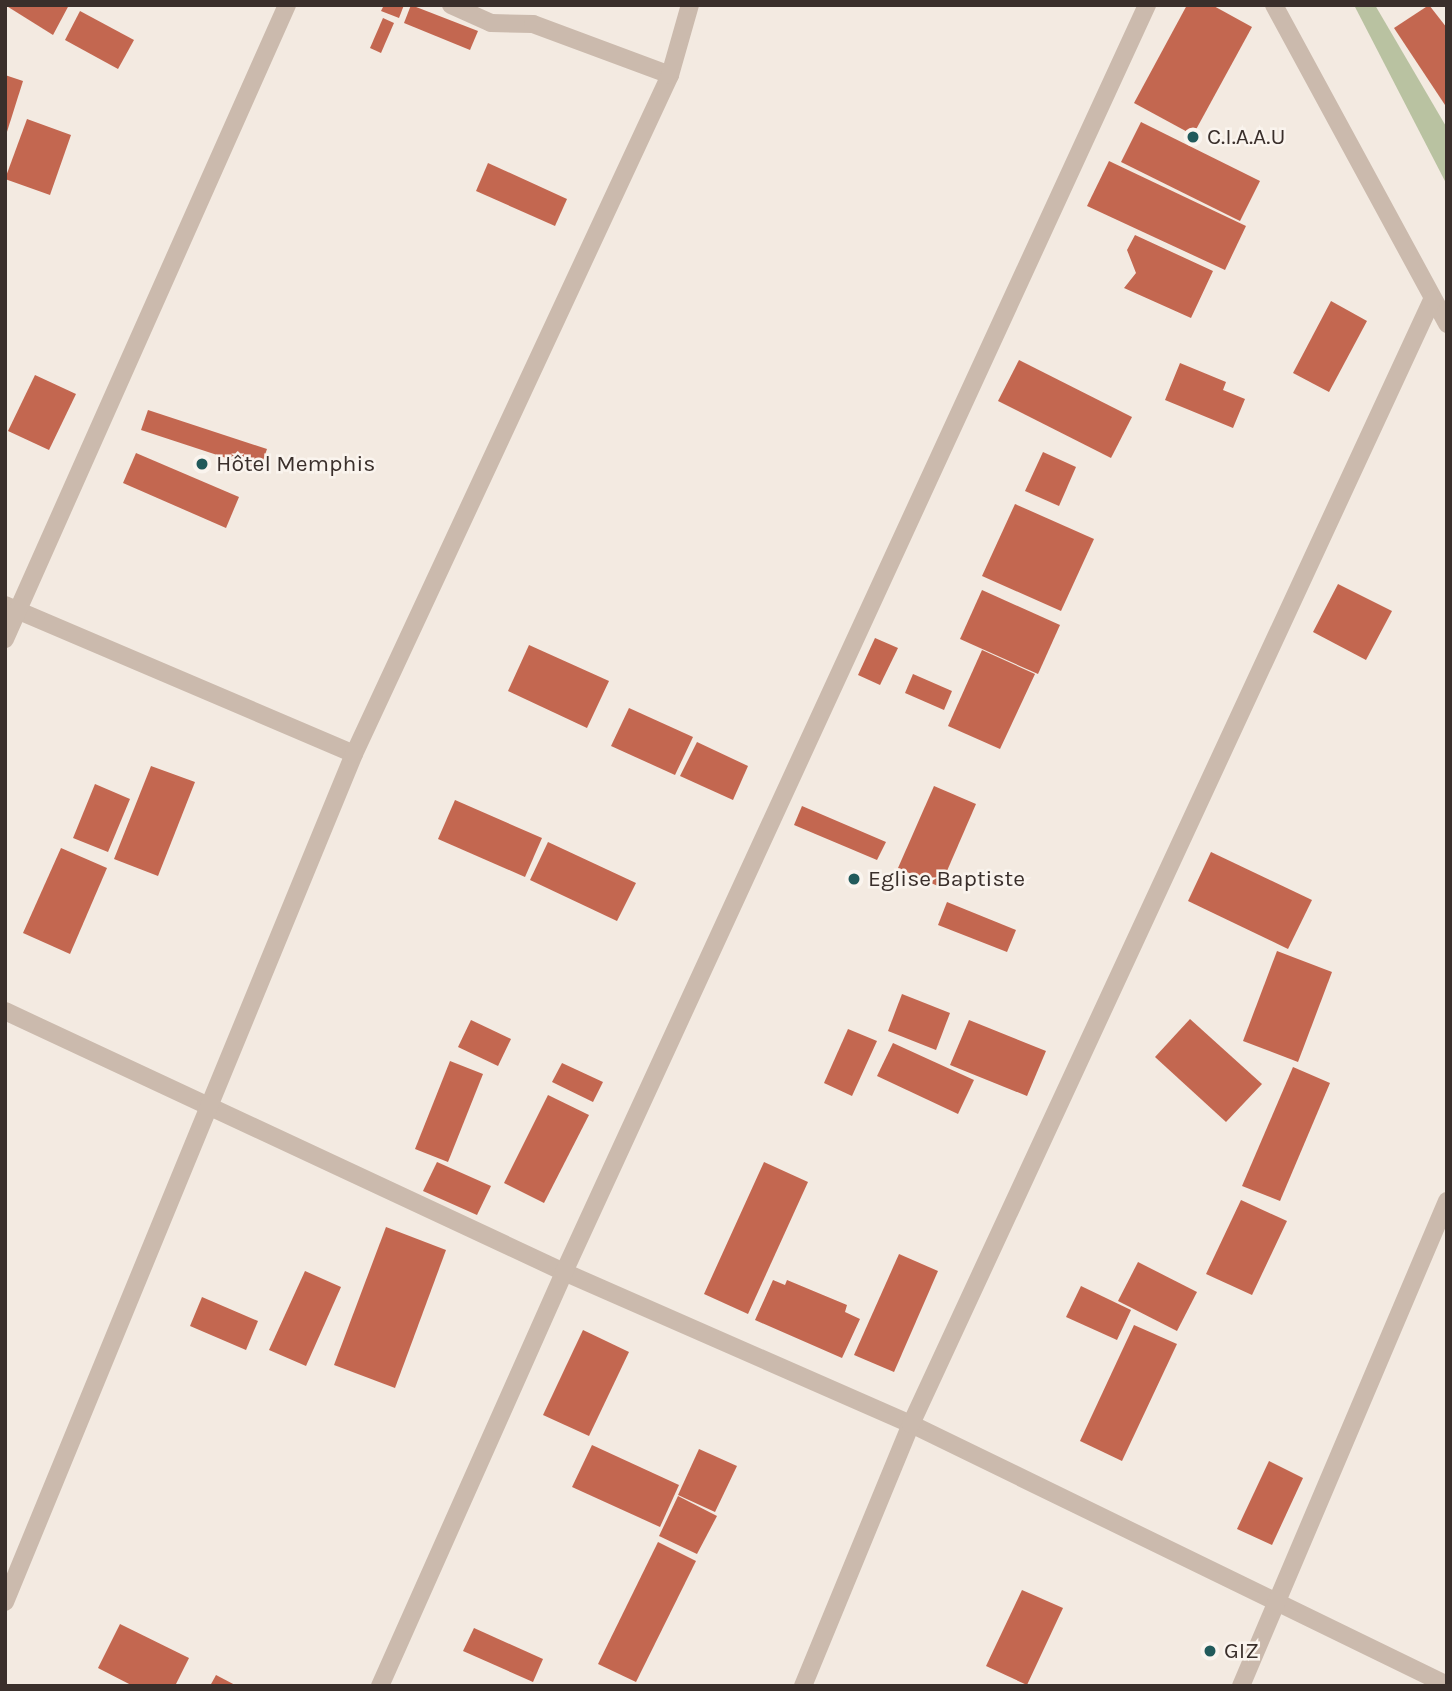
<!DOCTYPE html>
<html>
<head>
<meta charset="utf-8">
<style>
  body { margin:0 }
  #map { position:relative; width:1452px; height:1691px; overflow:hidden; background:#f3eae1; font-family:Karla,sans-serif }
  div>[style] { position:absolute }
  [style*='--x'] { left:calc(var(--x)*1px); top:calc(var(--y)*1px); width:calc(var(--w)*1px); rotate:calc(var(--a)*1deg) }
  .green>* { inset:0; background:#b9c2a1 }
  .building>* { inset:0; background:#c36750 }
  .minor>* { height:18px; margin:-9px; padding:0 9px; transform-origin:9px; border-radius:9px; background:#cbbaad }
  .dots>* { width:19px; height:19px; translate:-50% -50%; box-sizing:border-box; border:4px solid #faf4ee; border-radius:50% }
  span { translate:-50% -50%; white-space:nowrap; text-align:center; line-height:1.15; -webkit-text-stroke:5px #faf4ee; paint-order:stroke }
  .poi-label { font-size:23px; color:#3a2f2b }
  .left { translate:0 -50%; text-align:left }
  .frame { position:absolute; inset:0; border:7px solid #3a2f2b; pointer-events:none }
</style>
</head>
<body>
<div id="map">
  <div class="green">
    <i style="clip-path:polygon(1354px 5px,1375px 5px,1447px 128px,1447px 185px)"></i>
  </div>
  <div class="building">
    <i style="clip-path:polygon(5px 5px,69px 5px,53px 35px)"></i>
    <i style="clip-path:polygon(384px 5px,404px 5px,399px 18px,381px 11px)"></i>
    <i style="clip-path:polygon(411px 5px,478px 31px,470px 50px,404px 23px)"></i>
    <i style="clip-path:polygon(1187px 5px,1212px 5px,1252px 27px,1193px 135px,1134px 103px)"></i>
    <i style="clip-path:polygon(1429px 5px,1447px 28px,1447px 108px,1394px 28px)"></i>
    <i style="clip-path:polygon(80px 11px,134px 40px,118px 69px,65px 40px)"></i>
    <i style="clip-path:polygon(383px 18px,394px 23px,381px 53px,370px 48px)"></i>
    <i style="clip-path:polygon(5px 75px,23px 81px,6px 135px,5px 135px)"></i>
    <i style="clip-path:polygon(27px 119px,71px 135px,50px 195px,5px 179px)"></i>
    <i style="clip-path:polygon(1141px 122px,1260px 181px,1240px 221px,1121px 162px)"></i>
    <i style="clip-path:polygon(1109px 161px,1246px 226px,1225px 270px,1087px 206px)"></i>
    <i style="clip-path:polygon(488px 163px,567px 199px,555px 226px,476px 191px)"></i>
    <i style="clip-path:polygon(1135px 235px,1213px 271px,1191px 318px,1124px 288px,1136px 273px,1127px 250px)"></i>
    <i style="clip-path:polygon(1331px 301px,1367px 321px,1329px 392px,1293px 373px)"></i>
    <i style="clip-path:polygon(1019px 360px,1132px 417px,1111px 458px,998px 401px)"></i>
    <i style="clip-path:polygon(1180px 363px,1226px 382px,1223px 390px,1245px 399px,1233px 428px,1165px 400px)"></i>
    <i style="clip-path:polygon(35px 375px,76px 394px,49px 450px,8px 431px)"></i>
    <i style="clip-path:polygon(148px 410px,267px 449px,260px 469px,141px 430px)"></i>
    <i style="clip-path:polygon(1043px 452px,1076px 467px,1059px 506px,1025px 491px)"></i>
    <i style="clip-path:polygon(136px 453px,239px 497px,226px 528px,123px 483px)"></i>
    <i style="clip-path:polygon(1015px 504px,1094px 539px,1061px 611px,982px 576px)"></i>
    <i style="clip-path:polygon(1338px 584px,1392px 611px,1366px 660px,1313px 632px)"></i>
    <i style="clip-path:polygon(982px 590px,1060px 625px,1038px 674px,960px 639px)"></i>
    <i style="clip-path:polygon(875px 638px,898px 648px,880px 685px,858px 675px)"></i>
    <i style="clip-path:polygon(529px 645px,609px 681px,587px 728px,508px 691px)"></i>
    <i style="clip-path:polygon(982px 650px,1035px 674px,1000px 749px,948px 726px)"></i>
    <i style="clip-path:polygon(913px 674px,952px 691px,944px 710px,905px 693px)"></i>
    <i style="clip-path:polygon(629px 708px,693px 737px,675px 775px,611px 746px)"></i>
    <i style="clip-path:polygon(697px 742px,748px 766px,733px 800px,680px 776px)"></i>
    <i style="clip-path:polygon(151px 766px,195px 782px,158px 876px,114px 859px)"></i>
    <i style="clip-path:polygon(95px 784px,130px 799px,108px 852px,73px 838px)"></i>
    <i style="clip-path:polygon(934px 786px,976px 804px,940px 887px,898px 868px)"></i>
    <i style="clip-path:polygon(455px 800px,542px 838px,525px 877px,438px 839px)"></i>
    <i style="clip-path:polygon(802px 806px,886px 842px,877px 860px,794px 825px)"></i>
    <i style="clip-path:polygon(548px 842px,636px 883px,617px 921px,530px 880px)"></i>
    <i style="clip-path:polygon(61px 848px,107px 868px,70px 954px,23px 933px)"></i>
    <i style="clip-path:polygon(1211px 852px,1312px 900px,1288px 949px,1188px 901px)"></i>
    <i style="clip-path:polygon(947px 902px,1016px 930px,1007px 952px,938px 925px)"></i>
    <i style="clip-path:polygon(1277px 951px,1332px 972px,1298px 1062px,1243px 1041px)"></i>
    <i style="clip-path:polygon(902px 994px,950px 1013px,936px 1050px,888px 1031px)"></i>
    <i style="clip-path:polygon(1190px 1019px,1262px 1084px,1226px 1122px,1155px 1057px)"></i>
    <i style="clip-path:polygon(471px 1020px,511px 1039px,498px 1066px,458px 1047px)"></i>
    <i style="clip-path:polygon(969px 1020px,1046px 1051px,1027px 1096px,950px 1065px)"></i>
    <i style="clip-path:polygon(848px 1029px,877px 1041px,852px 1096px,824px 1083px)"></i>
    <i style="clip-path:polygon(893px 1043px,974px 1080px,958px 1114px,877px 1076px)"></i>
    <i style="clip-path:polygon(450px 1061px,483px 1074px,448px 1162px,415px 1149px)"></i>
    <i style="clip-path:polygon(562px 1063px,603px 1082px,593px 1102px,552px 1082px)"></i>
    <i style="clip-path:polygon(1293px 1067px,1330px 1083px,1280px 1201px,1242px 1186px)"></i>
    <i style="clip-path:polygon(548px 1095px,589px 1115px,544px 1203px,504px 1183px)"></i>
    <i style="clip-path:polygon(437px 1162px,491px 1186px,477px 1215px,423px 1191px)"></i>
    <i style="clip-path:polygon(764px 1162px,808px 1182px,748px 1314px,704px 1294px)"></i>
    <i style="clip-path:polygon(1241px 1200px,1287px 1221px,1252px 1295px,1206px 1274px)"></i>
    <i style="clip-path:polygon(386px 1227px,446px 1250px,395px 1388px,334px 1365px)"></i>
    <i style="clip-path:polygon(899px 1254px,938px 1271px,894px 1372px,854px 1355px)"></i>
    <i style="clip-path:polygon(1138px 1262px,1197px 1292px,1177px 1331px,1118px 1301px)"></i>
    <i style="clip-path:polygon(305px 1271px,341px 1287px,306px 1366px,269px 1350px)"></i>
    <i style="clip-path:polygon(773px 1280px,785px 1285px,787px 1280px,847px 1305px,845px 1312px,860px 1319px,842px 1358px,755px 1320px)"></i>
    <i style="clip-path:polygon(1081px 1286px,1131px 1310px,1117px 1340px,1066px 1317px)"></i>
    <i style="clip-path:polygon(202px 1297px,258px 1321px,246px 1350px,190px 1326px)"></i>
    <i style="clip-path:polygon(1134px 1325px,1177px 1344px,1122px 1461px,1080px 1441px)"></i>
    <i style="clip-path:polygon(583px 1330px,629px 1352px,589px 1436px,543px 1415px)"></i>
    <i style="clip-path:polygon(592px 1445px,679px 1485px,660px 1527px,572px 1487px)"></i>
    <i style="clip-path:polygon(699px 1449px,737px 1466px,715px 1512px,678px 1495px)"></i>
    <i style="clip-path:polygon(1269px 1461px,1303px 1478px,1272px 1545px,1237px 1529px)"></i>
    <i style="clip-path:polygon(678px 1496px,717px 1516px,697px 1554px,659px 1536px)"></i>
    <i style="clip-path:polygon(658px 1542px,696px 1561px,636px 1682px,598px 1664px)"></i>
    <i style="clip-path:polygon(1022px 1590px,1063px 1608px,1027px 1685px,986px 1666px)"></i>
    <i style="clip-path:polygon(120px 1624px,189px 1658px,175px 1686px,133px 1686px,98px 1668px)"></i>
    <i style="clip-path:polygon(474px 1628px,543px 1659px,533px 1682px,463px 1651px)"></i>
    <i style="clip-path:polygon(216px 1675px,237px 1686px,210px 1686px)"></i>
  </div>
  <div class="minor">
    <i style="--x:451;--y:5;--w:44;--a:24.2"></i>
    <i style="--x:491;--y:23;--w:42;--a:1.4"></i>
    <i style="--x:533;--y:24;--w:146;--a:20.4"></i>
    <i style="--x:1274;--y:5;--w:363;--a:61.5"></i>
    <i style="--x:5;--y:605;--w:379;--a:23.1"></i>
    <i style="--x:5;--y:639;--w:694;--a:-66.02"></i>
    <i style="--x:5;--y:1011;--w:617;--a:25.03"></i>
    <i style="--x:564;--y:1272;--w:379;--a:23.7"></i>
    <i style="--x:911;--y:1424;--w:596;--a:25.96"></i>
    <i style="--x:5;--y:1602;--w:917;--a:-67.63"></i>
    <i style="--x:354;--y:754;--w:749;--a:-65.04"></i>
    <i style="--x:670;--y:75;--w:73;--a:-74.1"></i>
    <i style="--x:380;--y:1686;--w:453;--a:-66"></i>
    <i style="--x:564;--y:1272;--w:1395;--a:-65.29"></i>
    <i style="--x:803;--y:1686;--w:283;--a:-67.6"></i>
    <i style="--x:911;--y:1424;--w:1239;--a:-65.13"></i>
    <i style="--x:1241;--y:1686;--w:527;--a:-66.99"></i>
  </div>
  <div class="dots">
    <i style="left:1193px;top:137px;background:#215a5b"></i>
    <i style="left:202px;top:464px;background:#215a5b"></i>
    <i style="left:854px;top:879px;background:#215a5b"></i>
    <i style="left:1210px;top:1651px;background:#215a5b"></i>
  </div>
  <div class="poi-label">
    <span class="left" style="left:1207px;top:137px">C.I.A.A.U</span>
    <span class="left" style="left:216px;top:464px">Hôtel Memphis</span>
    <span class="left" style="left:868px;top:879px">Eglise Baptiste</span>
    <span class="left" style="left:1224px;top:1651px">GIZ</span>
  </div>
  <div class="frame"></div>
</div>
</body>
</html>
